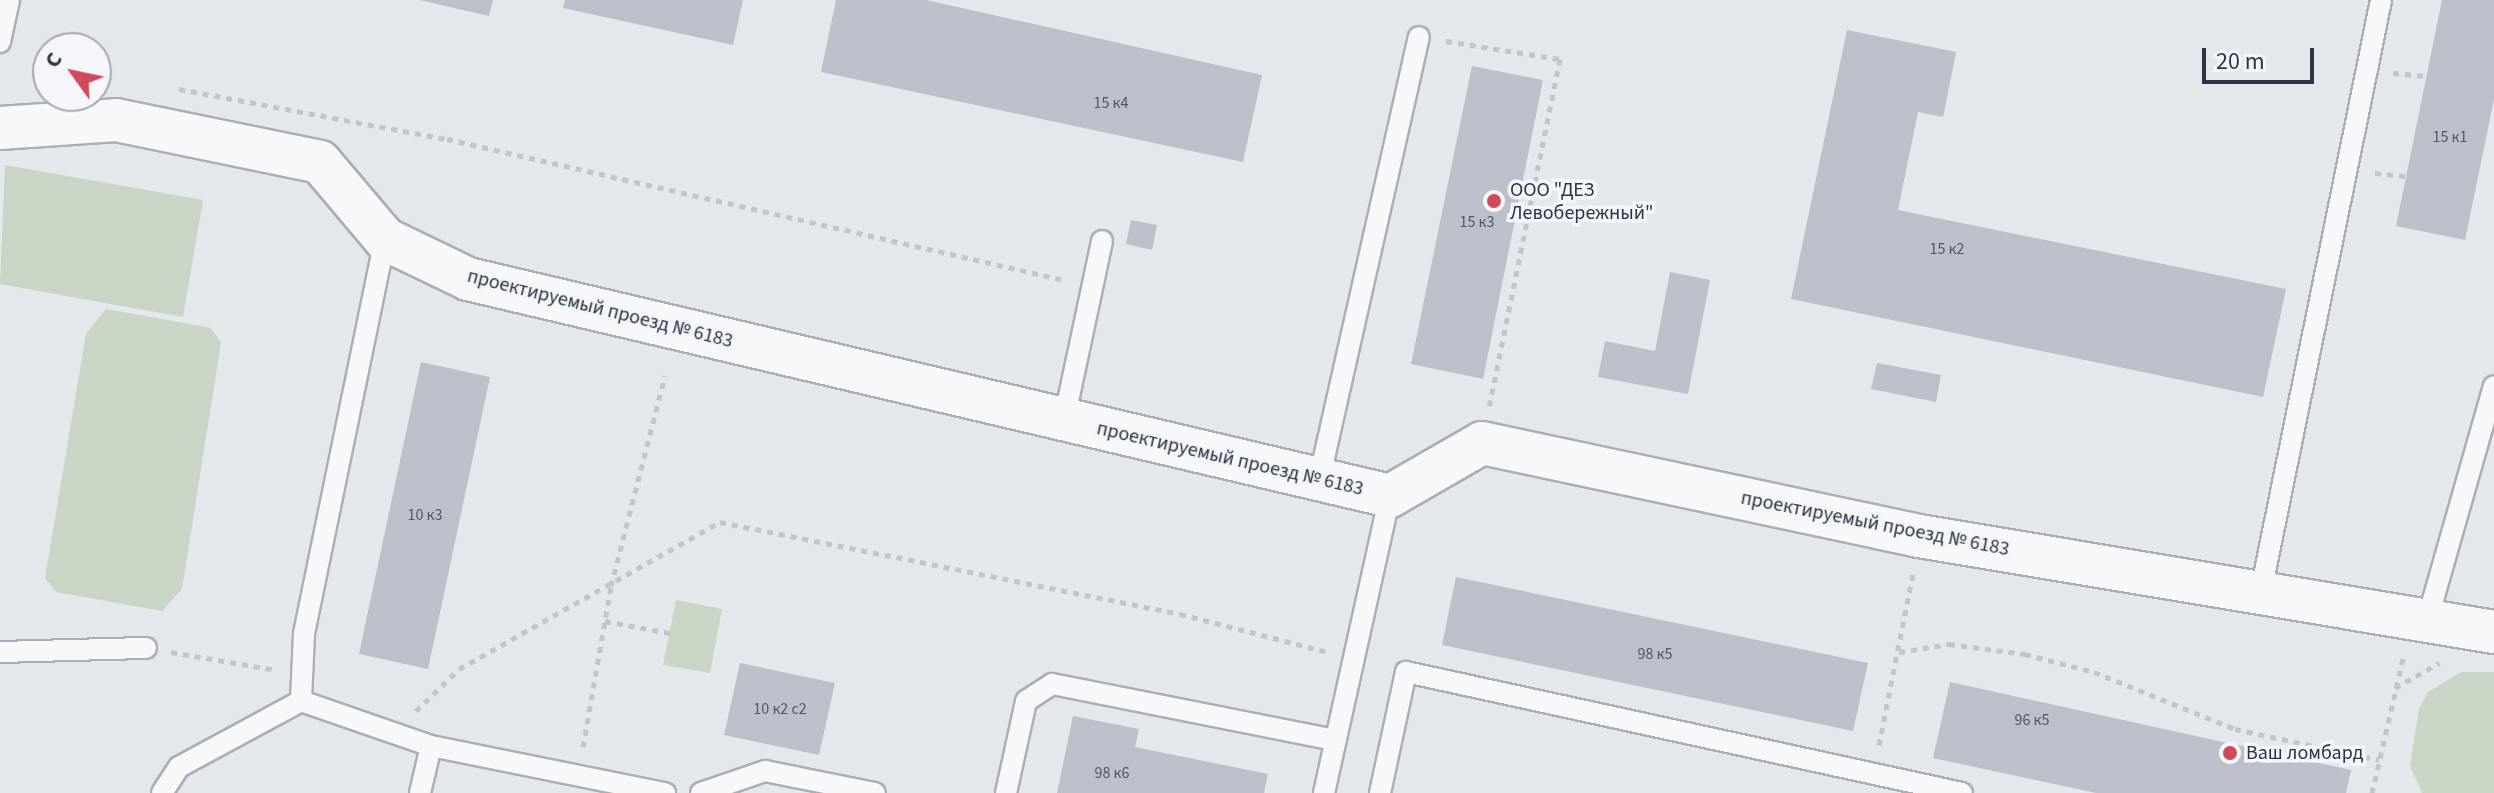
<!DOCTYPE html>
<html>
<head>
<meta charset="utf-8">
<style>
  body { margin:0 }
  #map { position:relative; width:2494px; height:793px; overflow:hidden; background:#e4e7ec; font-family:"Source Sans 3",sans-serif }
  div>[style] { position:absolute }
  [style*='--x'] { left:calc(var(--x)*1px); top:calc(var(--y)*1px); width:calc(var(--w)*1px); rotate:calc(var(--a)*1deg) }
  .green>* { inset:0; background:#c9d6c5 }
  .building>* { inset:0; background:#bbc0ca }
  .path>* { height:5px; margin-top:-2.5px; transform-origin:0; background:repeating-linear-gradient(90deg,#c2c5cb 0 6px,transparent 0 12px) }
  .roads { filter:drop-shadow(2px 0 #a9aeb7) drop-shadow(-2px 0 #a9aeb7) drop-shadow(0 2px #a9aeb7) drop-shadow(0 -2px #a9aeb7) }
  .service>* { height:20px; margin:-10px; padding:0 10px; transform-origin:10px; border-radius:10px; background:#f7f8fa }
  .minor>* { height:42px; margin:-21px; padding:0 21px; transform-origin:21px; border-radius:21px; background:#f7f8fa }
  .dots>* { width:22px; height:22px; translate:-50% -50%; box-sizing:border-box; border:4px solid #f4f6f9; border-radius:50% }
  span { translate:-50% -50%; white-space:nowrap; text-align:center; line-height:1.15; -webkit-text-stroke:7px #f4f6f9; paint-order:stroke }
  .number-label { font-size:16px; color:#4f5766 }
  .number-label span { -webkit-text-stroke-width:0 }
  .poi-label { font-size:20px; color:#2b3445 }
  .left { translate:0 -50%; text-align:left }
  .street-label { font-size:20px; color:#2b3445 }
  .north { position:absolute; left:32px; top:32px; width:80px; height:80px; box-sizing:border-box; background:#f4f6f9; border:2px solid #a4a8b1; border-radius:50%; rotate:303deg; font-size:22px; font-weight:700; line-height:32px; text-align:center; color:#2b3445 }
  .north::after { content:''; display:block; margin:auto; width:28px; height:36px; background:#d1495b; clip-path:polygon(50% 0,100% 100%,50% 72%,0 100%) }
  .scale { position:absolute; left:2202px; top:48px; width:112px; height:36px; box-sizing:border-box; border:4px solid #2b3445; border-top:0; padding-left:10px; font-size:24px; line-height:28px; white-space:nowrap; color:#2b3445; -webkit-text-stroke:6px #f4f6f9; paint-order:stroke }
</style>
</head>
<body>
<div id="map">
  <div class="green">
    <i style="clip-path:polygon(5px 165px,203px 200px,183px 317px,0 284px)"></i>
    <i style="clip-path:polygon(106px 309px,211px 328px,221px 343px,182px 589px,162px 611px,56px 592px,45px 578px,86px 334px)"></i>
    <i style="clip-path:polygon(676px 600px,722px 609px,710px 673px,663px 665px)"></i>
    <i style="clip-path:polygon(2461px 672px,2494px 672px,2494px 793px,2422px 793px,2410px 766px,2419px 709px,2428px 692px)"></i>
  </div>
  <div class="building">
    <i style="clip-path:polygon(419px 0,493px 0,489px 16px)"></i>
    <i style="clip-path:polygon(565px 0,743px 0,733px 45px,563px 8px)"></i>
    <i style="clip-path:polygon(836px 0,926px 0,1262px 75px,1243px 162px,821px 72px)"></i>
    <i style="clip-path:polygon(2442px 0,2494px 0,2494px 99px,2465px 240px,2396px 226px)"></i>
    <i style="clip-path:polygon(1847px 30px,1956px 52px,1943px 117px,1918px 112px,1898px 210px,2286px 289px,2263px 397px,1791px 299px)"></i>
    <i style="clip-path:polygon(1472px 66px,1543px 80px,1483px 379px,1411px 364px)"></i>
    <i style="clip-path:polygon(1131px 220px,1157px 225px,1152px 250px,1126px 244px)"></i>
    <i style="clip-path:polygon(1670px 272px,1710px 280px,1688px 394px,1598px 377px,1605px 341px,1655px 351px)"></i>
    <i style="clip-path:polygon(421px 362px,490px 377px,428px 669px,359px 654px)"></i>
    <i style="clip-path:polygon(1877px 363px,1941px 375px,1936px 402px,1871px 389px)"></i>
    <i style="clip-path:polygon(1456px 577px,1868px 663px,1853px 731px,1442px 645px)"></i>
    <i style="clip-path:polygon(740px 663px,835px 683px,819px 755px,724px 735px)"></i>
    <i style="clip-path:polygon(1950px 682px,2351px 770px,2346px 793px,2096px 793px,1933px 758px)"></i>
    <i style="clip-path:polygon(1073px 716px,1139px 729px,1135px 747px,1268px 774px,1264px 793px,1057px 793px)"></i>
  </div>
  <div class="path">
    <i style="--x:1446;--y:41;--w:115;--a:9"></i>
    <i style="--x:1560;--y:59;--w:355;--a:101.5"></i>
    <i style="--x:2393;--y:73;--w:34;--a:5"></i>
    <i style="--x:179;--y:89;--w:273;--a:10.6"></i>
    <i style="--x:447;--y:139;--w:633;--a:12.87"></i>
    <i style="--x:2375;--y:173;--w:31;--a:6"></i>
    <i style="--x:605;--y:621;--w:66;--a:10.5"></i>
    <i style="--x:171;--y:652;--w:107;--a:9.7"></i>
    <i style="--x:1899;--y:652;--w:51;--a:-9.1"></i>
    <i style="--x:1949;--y:644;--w:77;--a:7.5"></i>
    <i style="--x:2025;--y:654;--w:71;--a:14.6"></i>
    <i style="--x:2094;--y:672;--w:152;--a:22"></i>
    <i style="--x:2235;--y:729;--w:147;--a:12.1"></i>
    <i style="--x:2395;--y:688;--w:51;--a:-29.6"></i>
    <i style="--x:416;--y:711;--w:60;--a:-44.3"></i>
    <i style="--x:459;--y:669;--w:300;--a:-29.4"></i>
    <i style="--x:720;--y:522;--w:469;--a:11.3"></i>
    <i style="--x:1180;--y:614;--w:153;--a:14.4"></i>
    <i style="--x:1879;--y:745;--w:174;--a:-78.8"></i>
    <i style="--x:583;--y:747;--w:163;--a:-80.1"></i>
    <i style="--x:611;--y:586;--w:217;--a:-75.6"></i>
    <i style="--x:2372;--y:793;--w:143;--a:-77"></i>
  </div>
  <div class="roads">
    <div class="service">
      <i style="--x:0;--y:42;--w:43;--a:-77.9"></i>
      <i style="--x:385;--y:239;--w:403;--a:101.6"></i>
      <i style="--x:304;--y:634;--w:67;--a:92.6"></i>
      <i style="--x:301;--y:701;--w:138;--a:19.1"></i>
      <i style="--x:431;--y:746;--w:48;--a:103.2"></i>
      <i style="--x:1064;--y:420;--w:183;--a:-78"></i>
      <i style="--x:1319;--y:480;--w:454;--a:-77.3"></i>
      <i style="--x:2260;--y:596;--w:608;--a:-78.52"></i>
      <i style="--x:2427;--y:621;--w:244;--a:-74.1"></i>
      <i style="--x:0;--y:652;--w:146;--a:-1.6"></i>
      <i style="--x:431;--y:746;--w:239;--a:11.4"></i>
      <i style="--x:162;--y:793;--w:31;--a:-57"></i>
      <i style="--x:179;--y:767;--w:139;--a:-28.4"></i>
      <i style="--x:701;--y:793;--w:68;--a:-19"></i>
      <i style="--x:765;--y:771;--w:112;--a:11.3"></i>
      <i style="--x:1006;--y:793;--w:94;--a:-77.7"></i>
      <i style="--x:1026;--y:701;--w:31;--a:-33"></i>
      <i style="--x:1052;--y:684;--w:289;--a:11.2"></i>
      <i style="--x:1324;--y:793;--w:304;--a:-77.5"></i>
      <i style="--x:1380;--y:793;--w:124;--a:-77.9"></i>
      <i style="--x:1406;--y:672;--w:569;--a:12.28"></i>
    </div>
    <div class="minor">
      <i style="--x:0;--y:128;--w:116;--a:-3.9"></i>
      <i style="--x:116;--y:120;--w:208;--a:11.6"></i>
      <i style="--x:320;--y:162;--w:101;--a:49.8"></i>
      <i style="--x:385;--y:239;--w:92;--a:25.7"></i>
      <i style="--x:468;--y:279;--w:947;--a:13.24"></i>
      <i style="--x:1390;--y:496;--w:106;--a:-29.9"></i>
      <i style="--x:1482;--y:443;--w:447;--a:12"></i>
      <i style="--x:1919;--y:536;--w:583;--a:9.48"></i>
    </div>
  </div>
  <div class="dots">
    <i style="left:1494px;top:201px;background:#d1495b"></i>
    <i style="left:2230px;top:753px;background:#d1495b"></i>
  </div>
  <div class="number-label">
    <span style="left:1111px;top:103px">15 к4</span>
    <span style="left:2450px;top:137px">15 к1</span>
    <span style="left:1477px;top:222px">15 к3</span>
    <span style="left:1947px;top:249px">15 к2</span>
    <span style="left:425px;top:515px">10 к3</span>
    <span style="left:1655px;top:654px">98 к5</span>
    <span style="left:780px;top:709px">10 к2 с2</span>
    <span style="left:2032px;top:720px">96 к5</span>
    <span style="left:1112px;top:773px">98 к6</span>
  </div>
  <div class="poi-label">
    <span class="left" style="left:1510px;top:202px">ООО "ДЕЗ<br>Левобережный"</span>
    <span class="left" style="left:2246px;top:753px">Ваш ломбард</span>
  </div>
  <div class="street-label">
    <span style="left:600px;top:309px;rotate:14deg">проектируемый проезд № 6183</span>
    <span style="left:1230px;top:459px;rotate:13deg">проектируемый проезд № 6183</span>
    <span style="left:1875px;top:524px;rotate:11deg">проектируемый проезд № 6183</span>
  </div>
  <div class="north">С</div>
  <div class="scale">20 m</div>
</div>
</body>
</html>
